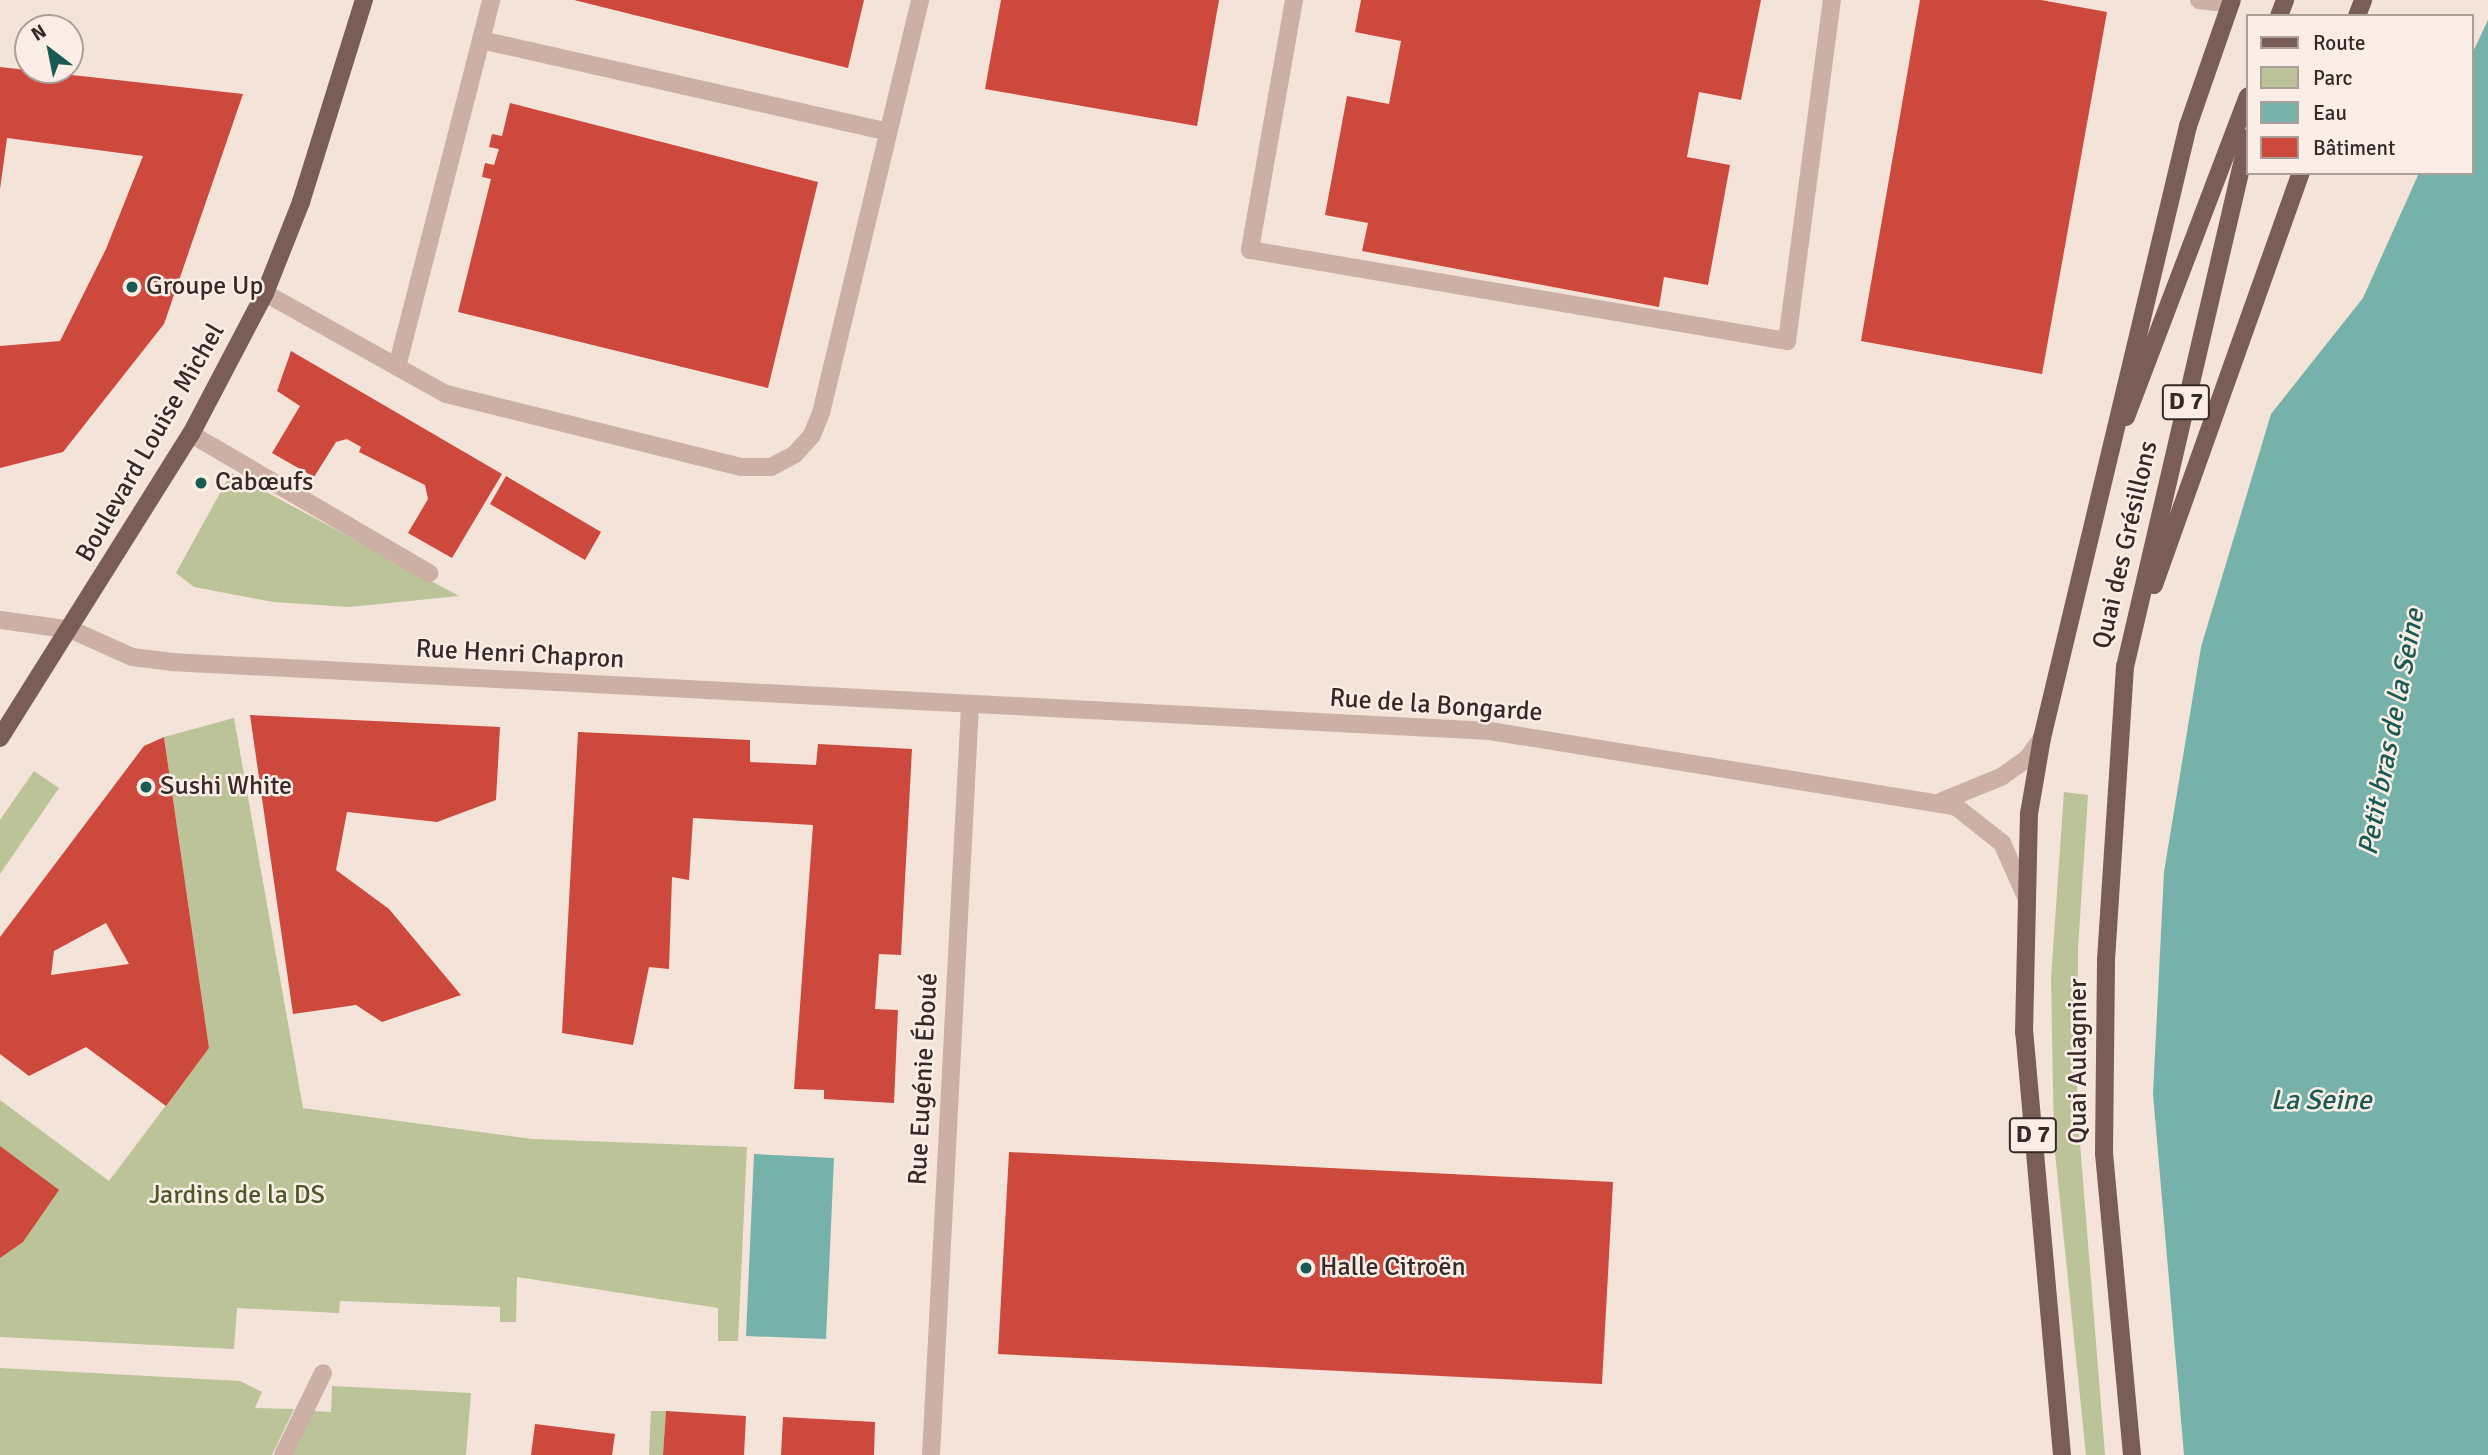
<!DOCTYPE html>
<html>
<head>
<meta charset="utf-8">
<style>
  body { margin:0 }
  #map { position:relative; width:2488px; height:1455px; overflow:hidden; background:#f3e3d9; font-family:Signika,sans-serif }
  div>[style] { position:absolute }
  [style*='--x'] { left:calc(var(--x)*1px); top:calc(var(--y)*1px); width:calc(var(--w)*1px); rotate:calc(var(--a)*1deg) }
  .green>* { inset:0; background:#bcc398 }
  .water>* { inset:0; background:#77b2aa }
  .building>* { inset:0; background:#cd483d }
  .minor>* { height:18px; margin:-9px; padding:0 9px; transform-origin:9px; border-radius:9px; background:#ccb0a5 }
  .major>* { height:18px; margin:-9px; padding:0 9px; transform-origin:9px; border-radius:9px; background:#7a5d57 }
  .dots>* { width:19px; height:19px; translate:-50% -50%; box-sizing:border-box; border:4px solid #faeee6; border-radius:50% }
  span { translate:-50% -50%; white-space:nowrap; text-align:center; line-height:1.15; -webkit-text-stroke:5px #faeee6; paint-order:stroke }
  .shield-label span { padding:2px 5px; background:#faeee6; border:2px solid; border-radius:5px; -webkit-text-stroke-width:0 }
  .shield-label { font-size:24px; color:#372927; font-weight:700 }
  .poi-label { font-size:26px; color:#372927 }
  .left { translate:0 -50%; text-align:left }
  .street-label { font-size:26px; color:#372927 }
  .park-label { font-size:26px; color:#4d5729 }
  .water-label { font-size:28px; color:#195b54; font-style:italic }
  .legend { position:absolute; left:2246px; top:14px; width:228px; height:161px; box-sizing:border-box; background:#faeee6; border:2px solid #ac9f9a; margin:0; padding:9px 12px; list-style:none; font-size:21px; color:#372927 }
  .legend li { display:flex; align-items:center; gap:14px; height:35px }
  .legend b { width:35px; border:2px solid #ac9f9a }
  .north { position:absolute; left:14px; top:14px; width:70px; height:70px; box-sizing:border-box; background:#faeee6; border:2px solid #ac9f9a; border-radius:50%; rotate:328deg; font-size:19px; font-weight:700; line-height:28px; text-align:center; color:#372927 }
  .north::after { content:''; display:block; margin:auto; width:24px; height:32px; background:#195b54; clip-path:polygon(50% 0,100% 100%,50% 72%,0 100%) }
</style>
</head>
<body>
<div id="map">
  <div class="green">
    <i style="clip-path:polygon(231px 473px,459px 596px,349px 607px,273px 602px,194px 587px,176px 573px)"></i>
    <i style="clip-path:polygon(234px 718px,303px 1108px,532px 1139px,747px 1147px,738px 1341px,718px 1341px,718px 1308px,517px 1277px,516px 1322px,500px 1322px,500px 1307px,340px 1301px,339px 1313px,237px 1308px,234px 1349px,0 1337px,0 1100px,109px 1181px,209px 1048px,164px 737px)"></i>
    <i style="clip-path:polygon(34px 771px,59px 788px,0 874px,0 820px)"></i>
    <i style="clip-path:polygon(2064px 792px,2088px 795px,2078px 949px,2077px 1106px,2105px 1455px,2086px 1455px,2054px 1143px,2051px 978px)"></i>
    <i style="clip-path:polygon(0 1368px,240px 1381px,262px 1392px,255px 1408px,294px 1409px,272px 1455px,0 1455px)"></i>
    <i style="clip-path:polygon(332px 1386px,471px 1393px,466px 1455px,292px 1455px,313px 1411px,331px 1412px)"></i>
    <i style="clip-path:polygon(651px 1411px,666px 1411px,663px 1455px,649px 1455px)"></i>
  </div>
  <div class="water">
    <i style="clip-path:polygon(2488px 20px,2488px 1455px,2184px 1455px,2153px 1094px,2164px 872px,2201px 647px,2271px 414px,2363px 298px,2419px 173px,2472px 173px,2472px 54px)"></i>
    <i style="clip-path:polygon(754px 1154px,834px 1158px,826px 1339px,746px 1336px)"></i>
  </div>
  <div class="building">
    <i style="clip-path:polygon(574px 0,864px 0,848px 68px)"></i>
    <i style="clip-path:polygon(1001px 0,1219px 0,1197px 126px,985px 89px)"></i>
    <i style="clip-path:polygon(1361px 0,1761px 0,1741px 100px,1699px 92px,1687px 157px,1730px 165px,1708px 285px,1664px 277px,1659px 307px,1362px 251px,1368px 223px,1325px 215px,1347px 96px,1389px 104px,1401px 41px,1355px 32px)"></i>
    <i style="clip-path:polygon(1920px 0,2041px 0,2107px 12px,2042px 374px,1861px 341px)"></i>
    <i style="clip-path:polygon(0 67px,243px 94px,164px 324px,63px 452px,0 468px,0 346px,60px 341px,106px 249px,143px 156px,7px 138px,0 189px)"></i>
    <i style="clip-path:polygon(510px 103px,818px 182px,768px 388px,458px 312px,491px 179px,482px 177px,485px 163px,494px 165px,499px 149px,489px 147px,492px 134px,502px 136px)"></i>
    <i style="clip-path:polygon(291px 351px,502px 474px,452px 558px,408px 533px,428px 499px,425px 485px,359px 452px,361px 447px,347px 439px,336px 442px,314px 477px,272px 453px,300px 406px,277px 391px)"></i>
    <i style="clip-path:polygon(506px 476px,601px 532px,585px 560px,490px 504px)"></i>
    <i style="clip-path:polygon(250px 715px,500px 727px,496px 800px,437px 822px,347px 812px,336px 870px,389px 909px,461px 995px,382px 1022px,356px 1005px,293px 1014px)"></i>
    <i style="clip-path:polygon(578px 732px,750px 740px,750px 762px,816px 765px,818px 744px,912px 749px,901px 955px,879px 954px,875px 1009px,898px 1010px,894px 1103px,824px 1099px,824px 1090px,794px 1089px,813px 825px,693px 818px,689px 880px,672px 877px,669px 969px,649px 967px,633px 1045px,562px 1033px)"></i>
    <i style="clip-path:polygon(evenodd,164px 737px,209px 1048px,166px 1106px,86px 1047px,29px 1076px,0 1054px,0 937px,144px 746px,164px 737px,106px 923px,129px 964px,51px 975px,54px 951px,106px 923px)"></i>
    <i style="clip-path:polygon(0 1146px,59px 1190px,23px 1242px,0 1258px)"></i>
    <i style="clip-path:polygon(1009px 1152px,1613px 1182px,1602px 1384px,998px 1354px)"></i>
    <i style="clip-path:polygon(666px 1411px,746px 1416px,744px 1455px,663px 1455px)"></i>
    <i style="clip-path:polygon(783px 1417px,875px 1422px,874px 1455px,781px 1455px)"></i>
    <i style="clip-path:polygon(535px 1424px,615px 1434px,612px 1455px,531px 1455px)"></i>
  </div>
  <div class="minor">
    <i style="--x:1294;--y:0;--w:254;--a:100"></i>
    <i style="--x:1250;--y:250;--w:545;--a:9.62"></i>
    <i style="--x:1787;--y:341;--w:344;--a:-82.5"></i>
    <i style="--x:2199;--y:0;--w:32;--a:7"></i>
    <i style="--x:481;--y:40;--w:417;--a:12.7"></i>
    <i style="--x:265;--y:293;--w:207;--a:29.2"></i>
    <i style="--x:446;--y:394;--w:304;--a:13.9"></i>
    <i style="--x:741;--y:467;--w:30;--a:0"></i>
    <i style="--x:771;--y:467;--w:27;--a:-28"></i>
    <i style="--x:795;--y:454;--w:25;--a:-48"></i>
    <i style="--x:812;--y:435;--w:24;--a:-68"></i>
    <i style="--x:821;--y:413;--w:425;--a:-76.5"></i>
    <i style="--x:397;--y:367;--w:379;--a:-75.6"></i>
    <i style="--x:191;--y:434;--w:276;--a:30.3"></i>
    <i style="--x:0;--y:620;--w:73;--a:7.9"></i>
    <i style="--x:72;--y:630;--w:66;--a:24.2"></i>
    <i style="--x:132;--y:657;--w:39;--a:7"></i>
    <i style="--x:171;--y:662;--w:1321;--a:2.99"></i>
    <i style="--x:1490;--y:731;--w:471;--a:9.2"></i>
    <i style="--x:1955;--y:806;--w:60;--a:38.2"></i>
    <i style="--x:2002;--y:843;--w:59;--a:66"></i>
    <i style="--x:1942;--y:801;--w:64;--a:-22.1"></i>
    <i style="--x:2001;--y:777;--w:32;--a:-35"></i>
    <i style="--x:2027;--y:759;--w:26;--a:-54"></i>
    <i style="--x:283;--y:1455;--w:91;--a:-64"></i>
    <i style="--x:931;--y:1455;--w:750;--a:-87.02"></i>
  </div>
  <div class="major">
    <i style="--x:2279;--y:16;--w:17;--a:-69"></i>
    <i style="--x:2357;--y:16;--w:17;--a:-69"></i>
    <i style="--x:2126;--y:417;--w:343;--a:-69.2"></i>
    <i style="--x:2154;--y:585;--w:437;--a:-70.4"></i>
    <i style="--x:0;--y:738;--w:359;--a:-57.9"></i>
    <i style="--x:191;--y:434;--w:159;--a:-62.3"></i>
    <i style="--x:265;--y:293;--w:98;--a:-68.4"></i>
    <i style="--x:301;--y:202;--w:212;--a:-72.7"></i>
    <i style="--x:2062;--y:1455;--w:424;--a:-95.1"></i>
    <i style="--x:2024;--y:1033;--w:219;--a:-88.7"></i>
    <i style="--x:2029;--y:814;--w:77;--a:-80.3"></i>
    <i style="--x:2042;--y:738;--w:629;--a:-76.58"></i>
    <i style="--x:2188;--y:126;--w:133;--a:-70.8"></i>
    <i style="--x:2132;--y:1455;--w:303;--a:-95.3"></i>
    <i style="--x:2104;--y:1153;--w:193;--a:-89.4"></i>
    <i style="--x:2106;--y:960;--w:294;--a:-86.3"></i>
    <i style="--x:2125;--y:667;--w:543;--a:-76.91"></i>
  </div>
  <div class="dots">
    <i style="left:132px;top:287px;background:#195b54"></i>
    <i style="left:201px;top:483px;background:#195b54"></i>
    <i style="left:146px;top:787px;background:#195b54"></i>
    <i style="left:1306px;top:1268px;background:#195b54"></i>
  </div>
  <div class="shield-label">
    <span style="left:2186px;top:402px">D 7</span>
    <span style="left:2033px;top:1135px">D 7</span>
  </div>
  <div class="poi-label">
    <span class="left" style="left:146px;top:287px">Groupe Up</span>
    <span class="left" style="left:215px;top:483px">Cabœufs</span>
    <span class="left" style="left:160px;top:787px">Sushi White</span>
    <span class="left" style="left:1320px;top:1268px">Halle Citroën</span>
  </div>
  <div class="street-label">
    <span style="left:151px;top:443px;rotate:-60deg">Boulevard Louise Michel</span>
    <span style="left:2126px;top:545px;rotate:-77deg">Quai des Grésillons</span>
    <span style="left:520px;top:655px;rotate:3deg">Rue Henri Chapron</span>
    <span style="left:1436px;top:706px;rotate:4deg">Rue de la Bongarde</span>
    <span style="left:2079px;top:1061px;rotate:-90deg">Quai Aulagnier</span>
    <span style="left:924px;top:1079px;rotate:-87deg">Rue Eugénie Éboué</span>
  </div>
  <div class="park-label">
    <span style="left:237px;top:1196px">Jardins de la DS</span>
  </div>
  <div class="water-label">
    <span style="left:2391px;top:732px;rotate:-79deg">Petit bras de la Seine</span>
    <span style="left:2321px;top:1100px">La Seine</span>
  </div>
  <ul class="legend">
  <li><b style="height:9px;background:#7a5d57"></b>Route</li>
  <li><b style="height:19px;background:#bcc398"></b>Parc</li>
  <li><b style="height:19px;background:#77b2aa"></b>Eau</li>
  <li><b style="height:19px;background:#cd483d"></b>Bâtiment</li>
  </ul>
  <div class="north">N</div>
</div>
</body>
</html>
